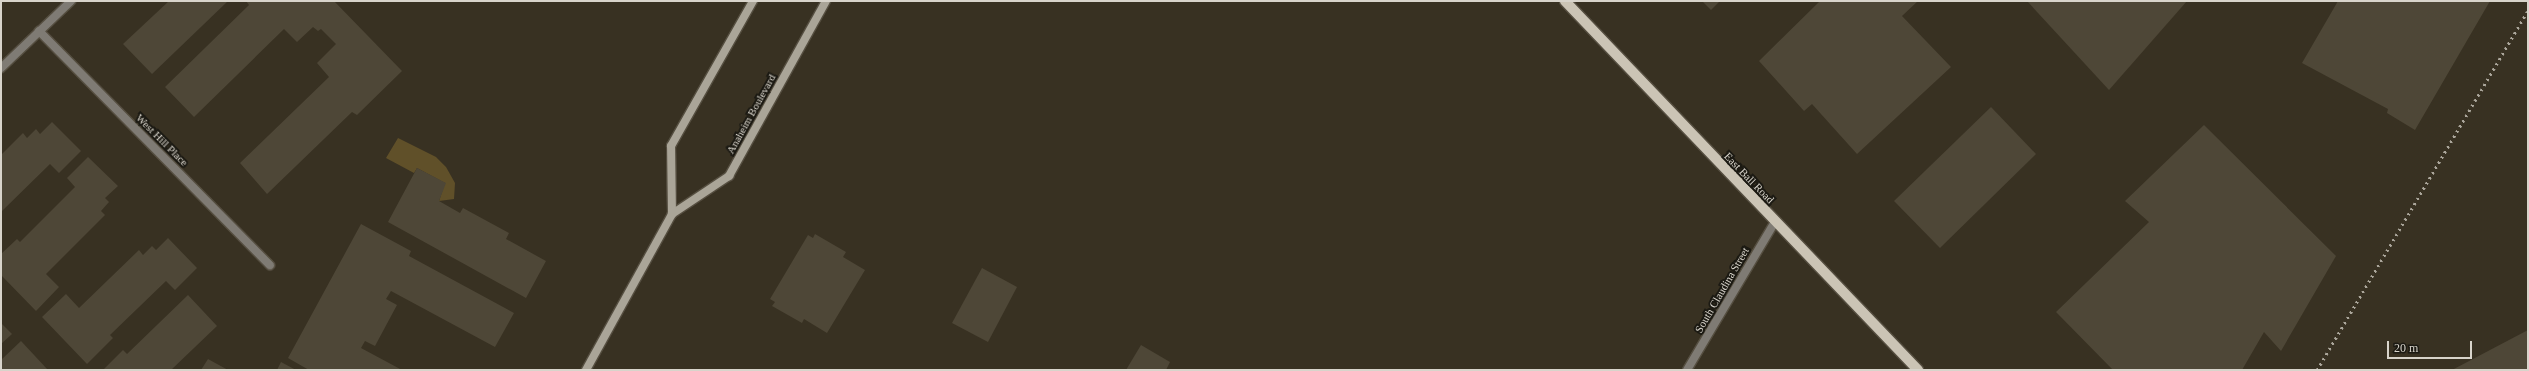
<!DOCTYPE html>
<html>
<head>
<meta charset="utf-8">
<style>
  body { margin:0 }
  #map { position:relative; width:2529px; height:371px; overflow:hidden; background:#383122; font-family:Georgia,serif }
  div>[style] { position:absolute }
  [style*='--x'] { left:calc(var(--x)*1px); top:calc(var(--y)*1px); width:calc(var(--w)*1px); rotate:calc(var(--a)*1deg) }
  .green>* { inset:0; background:#605029 }
  .building>* { inset:0; background:#4e4737 }
  .roads { filter:drop-shadow(1px 0 #554e40) drop-shadow(-1px 0 #554e40) drop-shadow(0 1px #554e40) drop-shadow(0 -1px #554e40) }
  .minor>* { height:8px; margin:-4px; padding:0 4px; transform-origin:4px; border-radius:4px; background:#7f7b74 }
  .secondary>* { height:8px; margin:-4px; padding:0 4px; transform-origin:4px; border-radius:4px; background:#aaa598 }
  .primary>* { height:10px; margin:-5px; padding:0 5px; transform-origin:5px; border-radius:5px; background:#cbc4b5 }
  .rail>* { height:3px; margin-top:-1.5px; transform-origin:0; background:repeating-linear-gradient(90deg,#aba69b 0 2px,transparent 0 6px) }
  span { translate:-50% -50%; white-space:nowrap; text-align:center; line-height:1.15; -webkit-text-stroke:4px #1c1a13; paint-order:stroke }
  .street-label { font-size:11px; color:#d8d4cb }
  .frame { position:absolute; inset:0; border:2px solid #d8d4cb; pointer-events:none }
  .scale { position:absolute; left:2387px; top:341px; width:85px; height:18px; box-sizing:border-box; border:2px solid #d8d4cb; border-top:0; padding-left:5px; font-size:12px; line-height:14px; white-space:nowrap; color:#d8d4cb; -webkit-text-stroke:3px #1c1a13; paint-order:stroke }
</style>
</head>
<body>
<div id="map">
  <div class="green">
    <i style="clip-path:polygon(398px 138px,436px 157px,446px 167px,455px 183px,454px 199px,439px 201px,445px 183px,417px 168px,414px 173px,386px 158px)"></i>
  </div>
  <div class="building">
    <i style="clip-path:polygon(169px 1px,228px 1px,152px 74px,123px 44px)"></i>
    <i style="clip-path:polygon(246px 1px,334px 1px,402px 71px,357px 115px,352px 112px,267px 194px,240px 163px,329px 77px,317px 63px,336px 44px,321px 29px,318px 31px,313px 27px,297px 42px,284px 29px,194px 117px,165px 87px,249px 5px)"></i>
    <i style="clip-path:polygon(1702px 1px,1720px 1px,1711px 10px)"></i>
    <i style="clip-path:polygon(1820px 1px,1918px 1px,1902px 16px,1951px 67px,1857px 154px,1812px 104px,1804px 111px,1759px 61px)"></i>
    <i style="clip-path:polygon(2027px 1px,2187px 1px,2109px 90px)"></i>
    <i style="clip-path:polygon(2338px 1px,2490px 1px,2415px 130px,2387px 113px,2388px 109px,2302px 63px)"></i>
    <i style="clip-path:polygon(1991px 107px,2036px 154px,1940px 248px,1894px 201px)"></i>
    <i style="clip-path:polygon(52px 122px,81px 151px,59px 173px,50px 164px,1px 212px,1px 155px,23px 133px,27px 138px,36px 129px,40px 134px)"></i>
    <i style="clip-path:polygon(2204px 125px,2336px 256px,2281px 351px,2264px 332px,2242px 370px,2113px 370px,2056px 312px,2149px 222px,2125px 201px)"></i>
    <i style="clip-path:polygon(88px 157px,118px 186px,105px 198px,109px 202px,101px 211px,105px 215px,46px 274px,59px 287px,36px 311px,1px 275px,1px 254px,17px 239px,20px 242px,75px 187px,67px 178px)"></i>
    <i style="clip-path:polygon(417px 168px,446px 183px,439px 201px,460px 213px,463px 208px,509px 233px,506px 239px,546px 261px,526px 298px,388px 222px)"></i>
    <i style="clip-path:polygon(361px 224px,411px 251px,409px 256px,514px 313px,495px 347px,391px 291px,386px 299px,397px 305px,375px 346px,365px 341px,361px 348px,402px 370px,309px 370px,288px 358px)"></i>
    <i style="clip-path:polygon(815px 234px,846px 252px,843px 257px,865px 270px,827px 333px,804px 319px,802px 323px,772px 306px,775px 302px,770px 299px,808px 235px,813px 238px)"></i>
    <i style="clip-path:polygon(168px 238px,197px 268px,175px 290px,166px 281px,110px 335px,113px 338px,87px 364px,42px 317px,66px 294px,79px 308px,139px 250px,143px 255px,152px 246px,156px 250px)"></i>
    <i style="clip-path:polygon(982px 268px,1017px 287px,988px 342px,952px 323px)"></i>
    <i style="clip-path:polygon(188px 295px,217px 326px,171px 370px,103px 370px,123px 350px,127px 354px)"></i>
    <i style="clip-path:polygon(1px 323px,12px 334px,1px 344px)"></i>
    <i style="clip-path:polygon(2528px 330px,2528px 370px,2452px 370px)"></i>
    <i style="clip-path:polygon(21px 341px,48px 370px,1px 370px,1px 360px)"></i>
    <i style="clip-path:polygon(1141px 345px,1170px 362px,1166px 370px,1126px 370px)"></i>
    <i style="clip-path:polygon(208px 359px,228px 370px,201px 370px)"></i>
    <i style="clip-path:polygon(281px 362px,296px 370px,277px 370px)"></i>
  </div>
  <div class="roads">
    <div class="minor">
      <i style="--x:39;--y:31;--w:329;--a:45.4"></i>
      <i style="--x:1;--y:68;--w:97;--a:-43.7"></i>
      <i style="--x:1687;--y:370;--w:172;--a:-59.3"></i>
    </div>
    <div class="secondary">
      <i style="--x:672;--y:214;--w:68;--a:-90.8"></i>
      <i style="--x:671;--y:146;--w:167;--a:-60.5"></i>
      <i style="--x:586;--y:370;--w:178;--a:-61.1"></i>
      <i style="--x:672;--y:214;--w:69;--a:-33.7"></i>
      <i style="--x:729;--y:176;--w:200;--a:-61"></i>
    </div>
    <div class="primary">
      <i style="--x:1565;--y:1;--w:511;--a:46.27"></i>
    </div>
  </div>
  <div class="rail">
    <i style="--x:2317;--y:370;--w:416;--a:-59.6"></i>
  </div>
  <div class="street-label">
    <span style="left:751px;top:114px;rotate:-61deg">Anaheim Boulevard</span>
    <span style="left:162px;top:140px;rotate:45deg">West Hill Place</span>
    <span style="left:1749px;top:178px;rotate:46deg">East Ball Road</span>
    <span style="left:1722px;top:290px;rotate:-60deg">South Claudina Street</span>
  </div>
  <div class="frame"></div>
  <div class="scale">20 m</div>
</div>
</body>
</html>
